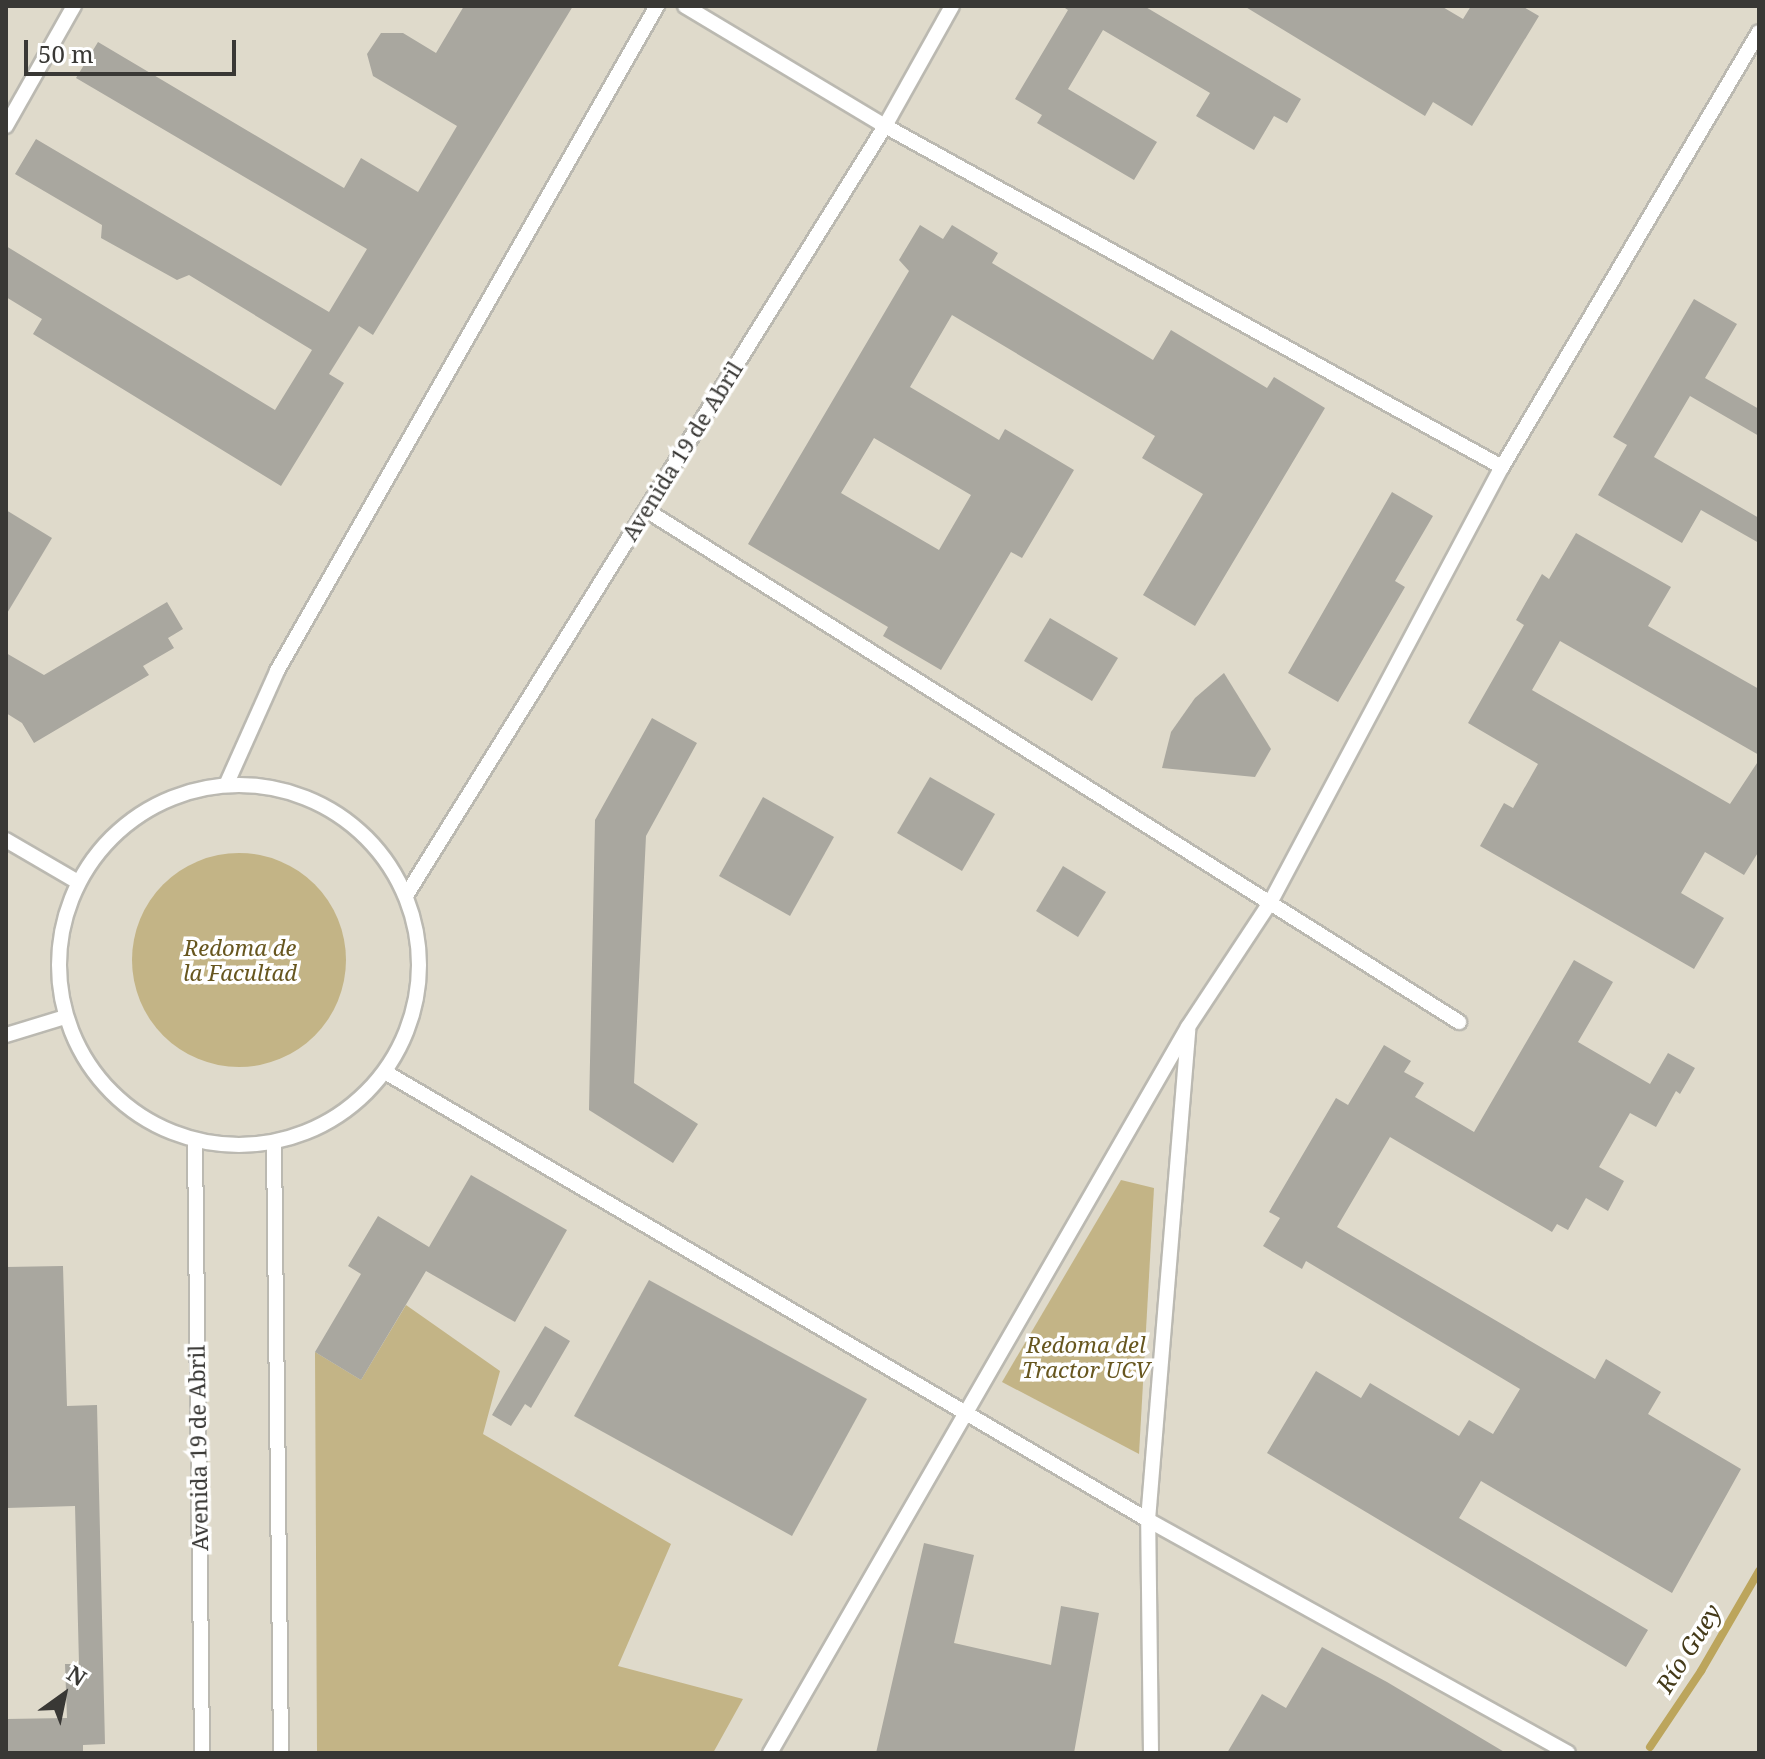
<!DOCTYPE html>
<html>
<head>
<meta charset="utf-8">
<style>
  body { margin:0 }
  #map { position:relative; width:1765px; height:1759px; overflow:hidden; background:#e8e5dd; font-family:"Noto Serif",serif }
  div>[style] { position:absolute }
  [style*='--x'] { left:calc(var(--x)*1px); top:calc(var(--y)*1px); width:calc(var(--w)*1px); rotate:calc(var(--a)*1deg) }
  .built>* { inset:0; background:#dfdacb }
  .green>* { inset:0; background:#c3b486 }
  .round { border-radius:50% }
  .stream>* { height:8px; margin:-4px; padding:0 4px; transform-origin:4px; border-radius:4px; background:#bca55c }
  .building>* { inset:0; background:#a9a79f }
  .roads { filter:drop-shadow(2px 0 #bbb9b1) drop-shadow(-2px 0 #bbb9b1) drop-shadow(0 2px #bbb9b1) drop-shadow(0 -2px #bbb9b1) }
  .lane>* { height:14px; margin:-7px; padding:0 7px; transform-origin:7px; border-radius:7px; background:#fff }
  .lane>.ring { margin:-7px; padding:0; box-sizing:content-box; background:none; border:14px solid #fff; border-radius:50% }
  span { translate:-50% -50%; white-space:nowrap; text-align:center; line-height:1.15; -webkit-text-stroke:7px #fff; paint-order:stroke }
  .street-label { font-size:22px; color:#393835 }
  .park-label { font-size:22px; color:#67561f; font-style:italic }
  .water-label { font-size:24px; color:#443a19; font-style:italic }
  .frame { position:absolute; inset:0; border:8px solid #393835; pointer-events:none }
  .north { position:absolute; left:24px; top:1655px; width:80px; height:80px; -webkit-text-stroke:6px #fff; paint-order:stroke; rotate:33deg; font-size:22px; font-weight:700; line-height:32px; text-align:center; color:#393835 }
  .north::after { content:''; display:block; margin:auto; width:28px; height:36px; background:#393835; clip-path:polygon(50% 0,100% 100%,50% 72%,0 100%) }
  .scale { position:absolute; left:24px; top:40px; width:212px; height:36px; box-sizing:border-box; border:4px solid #393835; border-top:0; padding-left:10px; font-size:24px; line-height:28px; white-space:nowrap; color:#393835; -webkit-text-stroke:6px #fff; paint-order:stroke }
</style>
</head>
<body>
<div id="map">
  <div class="built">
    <i style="clip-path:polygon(6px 6px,1759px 6px,1759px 1753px,6px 1753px)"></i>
  </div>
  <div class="green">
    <i class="round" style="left:132px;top:853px;width:214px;height:214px"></i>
    <i style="clip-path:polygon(1121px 1180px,1154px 1188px,1139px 1454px,1002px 1382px)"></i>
    <i style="clip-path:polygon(406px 1305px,500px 1371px,483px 1434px,671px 1544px,618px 1666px,743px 1699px,713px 1753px,317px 1753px,315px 1352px,361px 1380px)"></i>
  </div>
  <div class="stream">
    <i style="--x:1650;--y:1747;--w:92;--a:-56.1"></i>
    <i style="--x:1701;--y:1671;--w:116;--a:-59.9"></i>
  </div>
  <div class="building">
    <i style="clip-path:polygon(464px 6px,573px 6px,373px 335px,359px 326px,329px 374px,344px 383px,281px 486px,33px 334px,42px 319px,6px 297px,6px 246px,275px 410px,312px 350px,189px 275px,177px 280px,101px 238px,102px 225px,15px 174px,36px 139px,329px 312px,367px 249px,76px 78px,98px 42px,344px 188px,361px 158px,418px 192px,457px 126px,373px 76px,367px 54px,381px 33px,403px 33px,436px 53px)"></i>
    <i style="clip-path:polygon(1062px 6px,1144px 6px,1301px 99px,1287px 123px,1274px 116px,1254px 150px,1196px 116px,1210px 93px,1103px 30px,1068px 89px,1157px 142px,1134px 180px,1037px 123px,1042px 115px,1015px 99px,1068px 10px)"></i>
    <i style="clip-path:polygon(1244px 6px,1441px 6px,1463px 19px,1471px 6px,1522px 6px,1539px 16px,1472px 126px,1433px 102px,1425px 116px)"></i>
    <i style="clip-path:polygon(evenodd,920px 225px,943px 239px,952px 225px,998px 253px,992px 263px,1153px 360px,1171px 330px,1267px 388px,1274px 377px,1325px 408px,1195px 626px,1143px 595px,1203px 494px,1142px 458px,1155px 436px,952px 315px,910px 387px,999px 440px,1005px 429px,1074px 470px,1022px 558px,1011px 552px,941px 670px,883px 636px,888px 627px,748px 544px,909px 271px,899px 260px,920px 225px,874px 438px,971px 495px,939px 550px,841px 493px,874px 438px)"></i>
    <i style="clip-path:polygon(1694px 299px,1737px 324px,1705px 378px,1759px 409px,1759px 436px,1690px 396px,1654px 457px,1759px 518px,1759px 543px,1701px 510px,1682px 543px,1598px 495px,1627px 445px,1613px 437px)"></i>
    <i style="clip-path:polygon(1392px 492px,1433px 516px,1395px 581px,1405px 587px,1338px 702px,1288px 673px)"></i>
    <i style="clip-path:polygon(6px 510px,52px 538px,6px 615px)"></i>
    <i style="clip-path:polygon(1576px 533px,1671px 587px,1648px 626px,1759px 689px,1759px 755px,1560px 641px,1532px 690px,1730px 804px,1759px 760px,1759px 851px,1744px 875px,1705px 852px,1681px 893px,1724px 918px,1694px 969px,1480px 846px,1504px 803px,1513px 808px,1538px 764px,1468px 723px,1524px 625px,1516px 620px,1542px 574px,1549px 579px)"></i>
    <i style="clip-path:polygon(167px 602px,183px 629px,168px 638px,174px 648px,143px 666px,149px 675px,34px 743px,22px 723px,6px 713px,6px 653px,44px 675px)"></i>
    <i style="clip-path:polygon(1050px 618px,1118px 658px,1092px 701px,1024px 661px)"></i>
    <i style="clip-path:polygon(1224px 673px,1271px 749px,1255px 777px,1162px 768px,1171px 732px,1195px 698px)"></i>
    <i style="clip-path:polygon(652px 718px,697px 743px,646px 836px,634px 1083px,698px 1124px,673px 1163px,589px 1110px,595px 820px)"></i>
    <i style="clip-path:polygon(930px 777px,995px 814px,962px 871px,897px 833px)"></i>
    <i style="clip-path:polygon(763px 797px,834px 837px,790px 916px,719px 876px)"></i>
    <i style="clip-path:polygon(1063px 866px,1106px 892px,1078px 937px,1036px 911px)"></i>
    <i style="clip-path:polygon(1574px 960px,1613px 982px,1578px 1042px,1650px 1084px,1668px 1053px,1695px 1068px,1680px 1094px,1676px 1091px,1656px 1127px,1630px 1113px,1599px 1167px,1624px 1181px,1608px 1211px,1586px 1198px,1568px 1230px,1557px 1224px,1552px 1232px,1390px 1137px,1337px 1227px,1595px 1379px,1606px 1359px,1661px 1392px,1648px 1414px,1741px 1469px,1672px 1593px,1481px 1481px,1459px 1518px,1648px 1630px,1626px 1667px,1267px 1453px,1316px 1371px,1361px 1398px,1370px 1383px,1459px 1436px,1469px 1420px,1493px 1434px,1520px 1389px,1306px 1261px,1302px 1269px,1263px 1246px,1280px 1218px,1269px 1212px,1336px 1098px,1348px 1105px,1384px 1045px,1411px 1061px,1404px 1072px,1424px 1083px,1415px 1097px,1474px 1132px)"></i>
    <i style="clip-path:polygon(471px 1175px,567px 1230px,515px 1322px,426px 1271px,361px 1380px,315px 1352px,361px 1274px,348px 1266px,378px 1216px,429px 1247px)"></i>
    <i style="clip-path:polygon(63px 1266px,67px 1406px,97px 1405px,105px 1744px,83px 1745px,83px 1753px,6px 1753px,6px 1719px,67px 1718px,65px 1664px,79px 1664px,75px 1506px,6px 1508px,6px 1267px)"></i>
    <i style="clip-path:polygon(649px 1280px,867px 1399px,792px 1536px,574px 1416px)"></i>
    <i style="clip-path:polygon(545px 1326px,570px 1341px,531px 1408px,525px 1404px,511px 1426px,492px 1415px)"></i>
    <i style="clip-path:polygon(924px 1543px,974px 1555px,954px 1643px,1051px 1665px,1061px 1606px,1099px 1613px,1074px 1753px,876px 1753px)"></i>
    <i style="clip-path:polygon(1322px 1647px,1387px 1682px,1506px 1753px,1227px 1753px,1262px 1694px,1286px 1708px)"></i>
  </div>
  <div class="roads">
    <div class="lane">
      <i style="--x:685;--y:6;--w:233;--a:31"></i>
      <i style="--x:885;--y:126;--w:705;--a:28.93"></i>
      <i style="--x:6;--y:126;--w:138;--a:-60.5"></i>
      <i style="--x:646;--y:510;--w:961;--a:32.2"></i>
      <i style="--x:227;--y:783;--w:123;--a:-65.9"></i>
      <i style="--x:277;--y:671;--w:766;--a:-60.26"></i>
      <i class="ring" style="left:59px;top:785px;width:346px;height:346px"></i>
      <i style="--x:6;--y:840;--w:83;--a:30.3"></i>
      <i style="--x:407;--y:894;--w:905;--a:-58.1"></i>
      <i style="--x:885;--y:126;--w:137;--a:-60.8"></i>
      <i style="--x:6;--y:1035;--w:62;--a:-17"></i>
      <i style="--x:385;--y:1072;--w:885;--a:30.42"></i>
      <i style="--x:1148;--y:1520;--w:480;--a:29"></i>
      <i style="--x:195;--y:1142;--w:611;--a:89.34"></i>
      <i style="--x:274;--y:1143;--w:610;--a:89.34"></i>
      <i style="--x:770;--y:1753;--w:838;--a:-60.07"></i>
      <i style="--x:1188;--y:1027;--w:151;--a:-56.6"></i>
      <i style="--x:1271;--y:901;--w:492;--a:-62"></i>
      <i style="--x:1502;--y:467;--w:505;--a:-59.43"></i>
      <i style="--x:1151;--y:1753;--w:233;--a:-90.7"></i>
      <i style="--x:1148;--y:1520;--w:491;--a:-85.3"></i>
    </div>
  </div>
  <div class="street-label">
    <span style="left:682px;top:451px;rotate:-58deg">Avenida 19 de Abril</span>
    <span style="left:198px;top:1448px;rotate:-91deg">Avenida 19 de Abril</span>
  </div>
  <div class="park-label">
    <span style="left:240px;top:960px">Redoma de<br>la Facultad</span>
    <span style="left:1086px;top:1357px">Redoma del<br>Tractor UCV</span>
  </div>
  <div class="water-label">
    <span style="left:1688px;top:1648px;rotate:-58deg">Río Guey</span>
  </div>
  <div class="frame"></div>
  <div class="north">N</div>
  <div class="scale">50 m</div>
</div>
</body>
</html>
